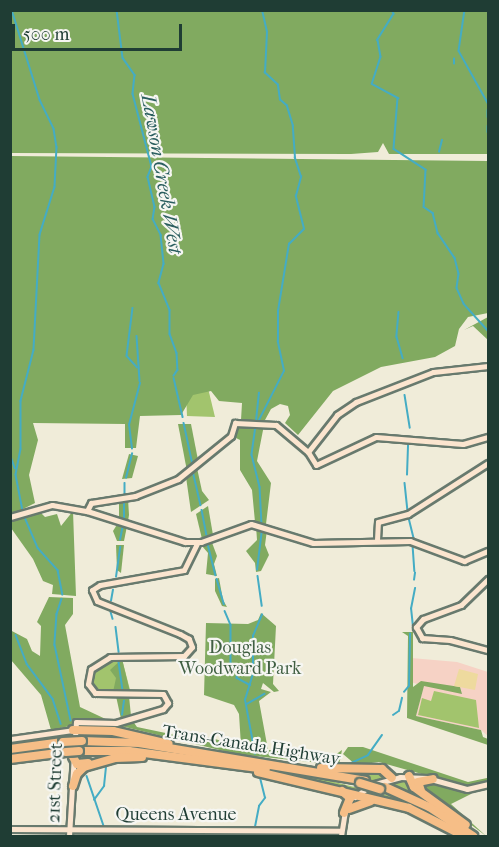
<!DOCTYPE html>
<html>
<head>
<meta charset="utf-8">
<style>
  body { margin:0 }
  #map { position:relative; width:499px; height:847px; overflow:hidden; background:#f0ecd9; font-family:"IM FELL French Canon",serif }
  div>[style] { position:absolute }
  [style*='--x'] { left:calc(var(--x)*1px); top:calc(var(--y)*1px); width:calc(var(--w)*1px); rotate:calc(var(--a)*1deg) }
  .built>* { inset:0; background:#f6d2c5 }
  .green>* { inset:0; background:#a2c46d }
  .forest>* { inset:0; background:#81aa60 }
  .sand>* { inset:0; background:#eeda9e }
  .stream>* { height:1.5px; margin:-0.75px; padding:0 0.75px; transform-origin:0.75px; border-radius:0.75px; background:#44acc4 }
  .roads { filter:drop-shadow(2px 0 #687a6e) drop-shadow(-2px 0 #687a6e) drop-shadow(0 2px #687a6e) drop-shadow(0 -2px #687a6e) }
  .secondary>* { height:5px; margin:-2.5px; padding:0 2.5px; transform-origin:2.5px; border-radius:2.5px; background:#fbe5cf }
  .highway>* { height:8px; margin:-4px; padding:0 4px; transform-origin:4px; border-radius:4px; background:#f6be87 }
  .bridges { filter:drop-shadow(2px 0 #687a6e) drop-shadow(-2px 0 #687a6e) drop-shadow(0 2px #687a6e) drop-shadow(0 -2px #687a6e) }
  .highway-bridge>* { height:8px; margin:-4px; padding:0 4px; transform-origin:4px; border-radius:4px; background:#f6be87 }
  span { translate:-50% -50%; white-space:nowrap; text-align:center; line-height:1.15; -webkit-text-stroke:4.5px #f6f6f2; paint-order:stroke }
  .park-label { font-size:18px; color:#405f42 }
  .street-label { font-size:18px; color:#1f3d34 }
  .water-label { font-size:20px; color:#2a5e5f; font-style:italic }
  .frame { position:absolute; inset:0; border:12px solid #1f3d34; pointer-events:none }
  .scale { position:absolute; left:12px; top:24px; width:170px; height:27px; box-sizing:border-box; border:3px solid #1f3d34; border-top:0; padding-left:8px; font-size:18px; line-height:21px; white-space:nowrap; color:#1f3d34; -webkit-text-stroke:4px #f6f6f2; paint-order:stroke }
</style>
</head>
<body>
<div id="map">
  <div class="built">
    <i style="clip-path:polygon(411px 658px,457px 662px,488px 672px,488px 736px,481px 730px,416px 716px,423px 686px,411px 682px)"></i>
  </div>
  <div class="green">
    <i style="clip-path:polygon(207px 384px,215px 417px,187px 416px,186px 392px)"></i>
    <i style="clip-path:polygon(111px 659px,122px 659px,130px 690px,97px 691px,91px 686px,92px 671px)"></i>
    <i style="clip-path:polygon(434px 691px,476px 700px,479px 728px,418px 715px,422px 698px,431px 701px)"></i>
    <i style="clip-path:polygon(322px 770px,380px 770px,386px 775px,376px 781px)"></i>
    <i style="clip-path:polygon(268px 772px,327px 780px,358px 788px,355px 790px)"></i>
    <i style="clip-path:polygon(408px 780px,457px 819px,388px 784px)"></i>
    <i style="clip-path:polygon(371px 790px,406px 801px,410px 806px,365px 794px)"></i>
  </div>
  <div class="forest">
    <i style="clip-path:polygon(11px 10px,488px 11px,488px 154px,389px 154px,383px 143px,378px 152px,351px 154px,11px 153px)"></i>
    <i style="clip-path:polygon(11px 156px,488px 161px,488px 313px,468px 317px,459px 329px,455px 346px,435px 357px,381px 367px,333px 391px,298px 435px,285px 423px,290px 415px,288px 406px,280px 404px,271px 409px,265px 420px,241px 420px,242px 403px,219px 401px,211px 391px,193px 395px,181px 415px,140px 416px,136px 448px,125px 448px,125px 424px,33px 423px,38px 440px,29px 475px,35px 503px,11px 515px)"></i>
    <i style="clip-path:polygon(488px 317px,488px 340px,473px 326px,464px 330px)"></i>
    <i style="clip-path:polygon(178px 424px,191px 424px,198px 460px,187px 471px)"></i>
    <i style="clip-path:polygon(240px 425px,264px 425px,257px 461px,271px 483px,266px 524px,255px 522px,252px 490px,240px 470px,240px 440px,234px 437px)"></i>
    <i style="clip-path:polygon(129px 454px,138px 456px,132px 478px,122px 479px)"></i>
    <i style="clip-path:polygon(197px 468px,202px 491px,209px 500px,191px 512px,186px 477px)"></i>
    <i style="clip-path:polygon(128px 499px,129px 515px,128px 521px,119px 518px,119px 501px)"></i>
    <i style="clip-path:polygon(208px 506px,213px 535px,202px 539px,196px 514px)"></i>
    <i style="clip-path:polygon(37px 509px,45px 517px,57px 514px,61px 526px,73px 511px,76px 596px,52px 594px,53px 585px,43px 581px,33px 559px,11px 528px,10px 522px)"></i>
    <i style="clip-path:polygon(118px 523px,127px 526px,124px 541px,117px 541px,113px 531px)"></i>
    <i style="clip-path:polygon(256px 526px,267px 530px,265px 545px,269px 555px,261px 571px,256px 572px,255px 563px,246px 551px,257px 540px)"></i>
    <i style="clip-path:polygon(211px 540px,217px 556px,214px 564px,217px 576px,206px 574px,208px 553px,202px 546px)"></i>
    <i style="clip-path:polygon(116px 545px,124px 545px,121px 573px,117px 570px)"></i>
    <i style="clip-path:polygon(219px 578px,223px 600px,227px 607px,222px 606px,215px 591px,215px 579px)"></i>
    <i style="clip-path:polygon(49px 597px,73px 598px,73px 614px,65px 625px,80px 707px,112px 722px,75px 720px,70px 726px,51px 730px,41px 695px,11px 660px,10px 630px,27px 639px,32px 651px,40px 656px,41px 626px,37px 622px)"></i>
    <i style="clip-path:polygon(261px 613px,276px 626px,273px 684px,279px 691px,274px 692px,263px 683px,261px 689px,271px 692px,259px 701px,268px 750px,305px 750px,307px 756px,331px 758px,342px 750px,339px 765px,236px 754px,121px 726px,132px 720px,137px 727px,180px 736px,181px 732px,196px 734px,241px 746px,239px 714px,234px 705px,204px 695px,206px 623px,248px 624px,258px 620px)"></i>
    <i style="clip-path:polygon(402px 632px,413px 632px,413px 687px,421px 681px,460px 687px,462px 694px,424px 686px,416px 716px,481px 730px,483px 737px,488px 739px,488px 745px,407px 718px,408px 636px)"></i>
    <i style="clip-path:polygon(122px 659px,130px 692px,113px 692px,116px 678px,110px 670px)"></i>
    <i style="clip-path:polygon(116px 696px,129px 696px,131px 716px,121px 719px)"></i>
    <i style="clip-path:polygon(348px 747px,363px 747px,468px 782px,487px 778px,488px 782px,468px 787px,379px 762px,356px 765px,343px 754px)"></i>
    <i style="clip-path:polygon(422px 782px,471px 794px,451px 804px,486px 836px,421px 787px)"></i>
  </div>
  <div class="sand">
    <i style="clip-path:polygon(459px 669px,478px 674px,475px 690px,454px 686px)"></i>
  </div>
  <div class="stream">
    <i style="--x:12;--y:10;--w:94;--a:72.7"></i>
    <i style="--x:40;--y:100;--w:32;--a:64"></i>
    <i style="--x:54;--y:129;--w:18;--a:81"></i>
    <i style="--x:57;--y:147;--w:40;--a:92.9"></i>
    <i style="--x:55;--y:187;--w:50;--a:107.4"></i>
    <i style="--x:40;--y:235;--w:115;--a:93"></i>
    <i style="--x:34;--y:350;--w:53;--a:104.3"></i>
    <i style="--x:21;--y:401;--w:48;--a:90"></i>
    <i style="--x:21;--y:449;--w:26;--a:101"></i>
    <i style="--x:16;--y:475;--w:37;--a:79"></i>
    <i style="--x:117;--y:10;--w:48;--a:82.9"></i>
    <i style="--x:123;--y:58;--w:21;--a:55"></i>
    <i style="--x:135;--y:75;--w:19;--a:96"></i>
    <i style="--x:133;--y:94;--w:75;--a:75.4"></i>
    <i style="--x:152;--y:167;--w:11;--a:112"></i>
    <i style="--x:148;--y:177;--w:31;--a:77"></i>
    <i style="--x:155;--y:207;--w:12;--a:99"></i>
    <i style="--x:153;--y:219;--w:18;--a:63"></i>
    <i style="--x:161;--y:235;--w:29;--a:84"></i>
    <i style="--x:164;--y:264;--w:20;--a:105"></i>
    <i style="--x:159;--y:283;--w:29;--a:68"></i>
    <i style="--x:170;--y:310;--w:24;--a:90"></i>
    <i style="--x:170;--y:334;--w:20;--a:70"></i>
    <i style="--x:177;--y:353;--w:17;--a:87"></i>
    <i style="--x:178;--y:370;--w:7;--a:124"></i>
    <i style="--x:241;--y:10;--w:7;--a:0"></i>
    <i style="--x:392;--y:10;--w:4;--a:63"></i>
    <i style="--x:394;--y:14;--w:31;--a:122"></i>
    <i style="--x:378;--y:40;--w:17;--a:80"></i>
    <i style="--x:381;--y:57;--w:28;--a:108"></i>
    <i style="--x:372;--y:84;--w:30;--a:28"></i>
    <i style="--x:398;--y:98;--w:51;--a:94.5"></i>
    <i style="--x:394;--y:149;--w:38;--a:33"></i>
    <i style="--x:426;--y:170;--w:37;--a:93"></i>
    <i style="--x:424;--y:207;--w:11;--a:34"></i>
    <i style="--x:433;--y:213;--w:21;--a:76"></i>
    <i style="--x:438;--y:233;--w:30;--a:56"></i>
    <i style="--x:455;--y:258;--w:16;--a:76"></i>
    <i style="--x:459;--y:274;--w:14;--a:98"></i>
    <i style="--x:457;--y:288;--w:17;--a:66"></i>
    <i style="--x:464;--y:304;--w:36;--a:48"></i>
    <i style="--x:465;--y:10;--w:41;--a:98.3"></i>
    <i style="--x:459;--y:51;--w:60;--a:60.9"></i>
    <i style="--x:454;--y:64;--w:5;--a:-90"></i>
    <i style="--x:488;--y:110;--w:7;--a:90"></i>
    <i style="--x:488;--y:126;--w:6;--a:90"></i>
    <i style="--x:439;--y:152;--w:12;--a:-76"></i>
    <i style="--x:133;--y:308;--w:48;--a:97.1"></i>
    <i style="--x:127;--y:356;--w:15;--a:48"></i>
    <i style="--x:399;--y:312;--w:25;--a:95"></i>
    <i style="--x:397;--y:337;--w:22;--a:74"></i>
    <i style="--x:137;--y:336;--w:45;--a:86.2"></i>
    <i style="--x:174;--y:378;--w:40;--a:77"></i>
    <i style="--x:405;--y:395;--w:33;--a:81"></i>
    <i style="--x:256;--y:421;--w:28;--a:-84"></i>
    <i style="--x:258;--y:422;--w:57;--a:-63"></i>
    <i style="--x:284;--y:371;--w:30;--a:-102"></i>
    <i style="--x:278;--y:342;--w:31;--a:-90"></i>
    <i style="--x:278;--y:311;--w:68;--a:-80.7"></i>
    <i style="--x:289;--y:244;--w:21;--a:-45"></i>
    <i style="--x:304;--y:229;--w:34;--a:-104"></i>
    <i style="--x:296;--y:196;--w:20;--a:-75"></i>
    <i style="--x:301;--y:177;--w:20;--a:-108"></i>
    <i style="--x:295;--y:158;--w:32;--a:-94"></i>
    <i style="--x:293;--y:126;--w:21;--a:-107"></i>
    <i style="--x:287;--y:106;--w:9;--a:-139"></i>
    <i style="--x:280;--y:100;--w:15;--a:-98"></i>
    <i style="--x:278;--y:85;--w:18;--a:-137"></i>
    <i style="--x:265;--y:73;--w:41;--a:-87.2"></i>
    <i style="--x:267;--y:32;--w:23;--a:-103"></i>
    <i style="--x:184;--y:423;--w:43;--a:77.9"></i>
    <i style="--x:256;--y:426;--w:29;--a:98"></i>
    <i style="--x:252;--y:455;--w:33;--a:76"></i>
    <i style="--x:260;--y:487;--w:35;--a:87"></i>
    <i style="--x:132;--y:449;--w:24;--a:-97"></i>
    <i style="--x:129;--y:425;--w:43;--a:-75.3"></i>
    <i style="--x:10;--y:454;--w:15;--a:70"></i>
    <i style="--x:193;--y:471;--w:35;--a:77"></i>
    <i style="--x:407;--y:475;--w:32;--a:-88"></i>
    <i style="--x:126;--y:478;--w:25;--a:-76"></i>
    <i style="--x:125;--y:483;--w:11;--a:90"></i>
    <i style="--x:405;--y:483;--w:28;--a:84"></i>
    <i style="--x:202;--y:510;--w:25;--a:79"></i>
    <i style="--x:24;--y:515;--w:36;--a:67"></i>
    <i style="--x:38;--y:548;--w:30;--a:48"></i>
    <i style="--x:58;--y:570;--w:25;--a:79"></i>
    <i style="--x:409;--y:518;--w:21;--a:76"></i>
    <i style="--x:124;--y:519;--w:18;--a:-90"></i>
    <i style="--x:120;--y:540;--w:15;--a:-79"></i>
    <i style="--x:208;--y:544;--w:32;--a:76"></i>
    <i style="--x:413;--y:545;--w:26;--a:86"></i>
    <i style="--x:257;--y:570;--w:41;--a:-83"></i>
    <i style="--x:258;--y:576;--w:30;--a:82"></i>
    <i style="--x:116;--y:577;--w:30;--a:-82"></i>
    <i style="--x:217;--y:579;--w:26;--a:74"></i>
    <i style="--x:414;--y:580;--w:7;--a:-82"></i>
    <i style="--x:62;--y:599;--w:16;--a:108"></i>
    <i style="--x:57;--y:614;--w:31;--a:94"></i>
    <i style="--x:55;--y:645;--w:77;--a:78"></i>
    <i style="--x:111;--y:601;--w:11;--a:-80"></i>
    <i style="--x:225;--y:611;--w:15;--a:67"></i>
    <i style="--x:231;--y:625;--w:39;--a:90"></i>
    <i style="--x:231;--y:664;--w:9;--a:41"></i>
    <i style="--x:238;--y:670;--w:8;--a:97"></i>
    <i style="--x:237;--y:678;--w:15;--a:28"></i>
    <i style="--x:111;--y:612;--w:7;--a:74"></i>
    <i style="--x:116;--y:627;--w:25;--a:83"></i>
    <i style="--x:413;--y:627;--w:18;--a:-96"></i>
    <i style="--x:411;--y:609;--w:21;--a:-79"></i>
    <i style="--x:16;--y:635;--w:31;--a:69"></i>
    <i style="--x:27;--y:664;--w:44;--a:53.4"></i>
    <i style="--x:53;--y:699;--w:26;--a:72"></i>
    <i style="--x:119;--y:662;--w:27;--a:82"></i>
    <i style="--x:404;--y:692;--w:8;--a:-50"></i>
    <i style="--x:409;--y:686;--w:52;--a:-88.9"></i>
    <i style="--x:247;--y:704;--w:20;--a:-30"></i>
    <i style="--x:122;--y:715;--w:14;--a:-82"></i>
    <i style="--x:393;--y:715;--w:7;--a:-34"></i>
    <i style="--x:399;--y:711;--w:13;--a:-77"></i>
    <i style="--x:255;--y:754;--w:55;--a:-100.5"></i>
    <i style="--x:245;--y:700;--w:27;--a:-73"></i>
    <i style="--x:253;--y:674;--w:38;--a:-90"></i>
    <i style="--x:253;--y:636;--w:23;--a:-67"></i>
    <i style="--x:347;--y:765;--w:23;--a:-25"></i>
    <i style="--x:368;--y:755;--w:24;--a:-55"></i>
    <i style="--x:87;--y:776;--w:53;--a:71.2"></i>
    <i style="--x:94;--y:800;--w:17;--a:-54"></i>
    <i style="--x:104;--y:786;--w:18;--a:-84"></i>
    <i style="--x:255;--y:827;--w:21;--a:-79"></i>
    <i style="--x:259;--y:806;--w:10;--a:-53"></i>
    <i style="--x:265;--y:798;--w:25;--a:-104"></i>
    <i style="--x:248;--y:836;--w:2;--a:-63"></i>
  </div>
  <div class="roads">
    <div class="secondary">
      <i style="--x:488;--y:366;--w:55;--a:173.8"></i>
      <i style="--x:433;--y:372;--w:83;--a:158.7"></i>
      <i style="--x:356;--y:402;--w:23;--a:146"></i>
      <i style="--x:337;--y:415;--w:47;--a:128.1"></i>
      <i style="--x:308;--y:452;--w:15;--a:58"></i>
      <i style="--x:316;--y:465;--w:66;--a:-25"></i>
      <i style="--x:376;--y:437;--w:87;--a:4.6"></i>
      <i style="--x:463;--y:444;--w:26;--a:-16"></i>
      <i style="--x:87;--y:511;--w:9;--a:-63"></i>
      <i style="--x:91;--y:503;--w:45;--a:-9"></i>
      <i style="--x:135;--y:496;--w:46;--a:-21.6"></i>
      <i style="--x:178;--y:479;--w:68;--a:-39.1"></i>
      <i style="--x:231;--y:436;--w:14;--a:-73"></i>
      <i style="--x:235;--y:423;--w:41;--a:2.8"></i>
      <i style="--x:276;--y:425;--w:42;--a:40.2"></i>
      <i style="--x:10;--y:517;--w:44;--a:-15.9"></i>
      <i style="--x:52;--y:505;--w:36;--a:10"></i>
      <i style="--x:87;--y:511;--w:103;--a:17.6"></i>
      <i style="--x:185;--y:542;--w:16;--a:0"></i>
      <i style="--x:201;--y:542;--w:53;--a:-19.8"></i>
      <i style="--x:251;--y:524;--w:65;--a:17"></i>
      <i style="--x:313;--y:543;--w:97;--a:-1.2"></i>
      <i style="--x:410;--y:541;--w:58;--a:20.3"></i>
      <i style="--x:464;--y:561;--w:26;--a:-23"></i>
      <i style="--x:377;--y:540;--w:18;--a:-87"></i>
      <i style="--x:378;--y:522;--w:31;--a:-15"></i>
      <i style="--x:408;--y:514;--w:95;--a:-32.5"></i>
      <i style="--x:488;--y:579;--w:37;--a:136"></i>
      <i style="--x:461;--y:605;--w:40;--a:159.8"></i>
      <i style="--x:423;--y:619;--w:11;--a:131"></i>
      <i style="--x:416;--y:627;--w:13;--a:61"></i>
      <i style="--x:422;--y:638;--w:28;--a:4"></i>
      <i style="--x:450;--y:640;--w:39;--a:15"></i>
      <i style="--x:10;--y:739;--w:64;--a:-8.1"></i>
      <i style="--x:355;--y:797;--w:20;--a:-37"></i>
      <i style="--x:371;--y:785;--w:30;--a:-15"></i>
      <i style="--x:400;--y:777;--w:27;--a:2"></i>
      <i style="--x:427;--y:778;--w:41;--a:15.4"></i>
      <i style="--x:467;--y:789;--w:22;--a:-13"></i>
      <i style="--x:10;--y:829;--w:331;--a:0.3"></i>
      <i style="--x:69;--y:836;--w:114;--a:-86.5"></i>
      <i style="--x:76;--y:722;--w:40;--a:1.4"></i>
      <i style="--x:116;--y:723;--w:49;--a:-16.6"></i>
      <i style="--x:163;--y:709;--w:8;--a:-50"></i>
      <i style="--x:168;--y:703;--w:10;--a:-119"></i>
      <i style="--x:163;--y:694;--w:68;--a:-179.2"></i>
      <i style="--x:95;--y:693;--w:11;--a:-128"></i>
      <i style="--x:88;--y:684;--w:15;--a:-79"></i>
      <i style="--x:91;--y:669;--w:22;--a:-32"></i>
      <i style="--x:110;--y:657;--w:74;--a:-0.8"></i>
      <i style="--x:184;--y:656;--w:12;--a:-48"></i>
      <i style="--x:192;--y:647;--w:9;--a:-111"></i>
      <i style="--x:189;--y:639;--w:10;--a:-151"></i>
      <i style="--x:180;--y:634;--w:89;--a:-158.3"></i>
      <i style="--x:97;--y:601;--w:12;--a:-114"></i>
      <i style="--x:92;--y:590;--w:9;--a:-32"></i>
      <i style="--x:100;--y:585;--w:85;--a:-10.1"></i>
      <i style="--x:184;--y:570;--w:30;--a:-64"></i>
      <i style="--x:341;--y:836;--w:24;--a:-81"></i>
    </div>
    <div class="highway">
      <i style="--x:73;--y:730;--w:40;--a:1.4"></i>
      <i style="--x:113;--y:731;--w:57;--a:13.1"></i>
      <i style="--x:82;--y:741;--w:57;--a:2"></i>
      <i style="--x:139;--y:743;--w:229;--a:9.5"></i>
      <i style="--x:10;--y:749;--w:53;--a:-7.5"></i>
      <i style="--x:79;--y:751;--w:50;--a:0"></i>
      <i style="--x:129;--y:751;--w:138;--a:7.5"></i>
      <i style="--x:73;--y:757;--w:8;--a:60"></i>
      <i style="--x:77;--y:764;--w:11;--a:-5"></i>
      <i style="--x:10;--y:759;--w:56;--a:-7.1"></i>
      <i style="--x:321;--y:768;--w:61;--a:0.9"></i>
      <i style="--x:382;--y:769;--w:13;--a:42"></i>
      <i style="--x:258;--y:772;--w:155;--a:13.4"></i>
      <i style="--x:409;--y:808;--w:62;--a:27"></i>
      <i style="--x:409;--y:776;--w:12;--a:66"></i>
      <i style="--x:414;--y:787;--w:64;--a:36.2"></i>
      <i style="--x:73;--y:786;--w:13;--a:-72"></i>
      <i style="--x:77;--y:774;--w:10;--a:-45"></i>
      <i style="--x:84;--y:767;--w:32;--a:-16"></i>
      <i style="--x:115;--y:758;--w:27;--a:-2"></i>
      <i style="--x:385;--y:787;--w:48;--a:24.4"></i>
      <i style="--x:429;--y:807;--w:53;--a:33.4"></i>
      <i style="--x:342;--y:791;--w:11;--a:41"></i>
      <i style="--x:350;--y:798;--w:16;--a:112"></i>
      <i style="--x:421;--y:791;--w:9;--a:-108"></i>
      <i style="--x:418;--y:782;--w:15;--a:-11"></i>
      <i style="--x:349;--y:809;--w:23;--a:-20"></i>
    </div>
  </div>
  <div class="bridges">
    <div class="highway-bridge">
      <i style="--x:63;--y:742;--w:19;--a:-3"></i>
      <i style="--x:66;--y:752;--w:13;--a:-4"></i>
      <i style="--x:360;--y:783;--w:21;--a:17"></i>
    </div>
  </div>
  <div class="park-label">
    <span style="left:240px;top:659px">Douglas<br>Woodward Park</span>
  </div>
  <div class="street-label">
    <span style="left:251px;top:746px;rotate:9deg">Trans-Canada Highway</span>
    <span style="left:56px;top:783px;rotate:-88deg">21st Street</span>
    <span style="left:176px;top:815px">Queens Avenue</span>
  </div>
  <div class="water-label">
    <span style="left:162px;top:174px;rotate:80deg">Lawson Creek West</span>
  </div>
  <div class="frame"></div>
  <div class="scale">500 m</div>
</div>
</body>
</html>
